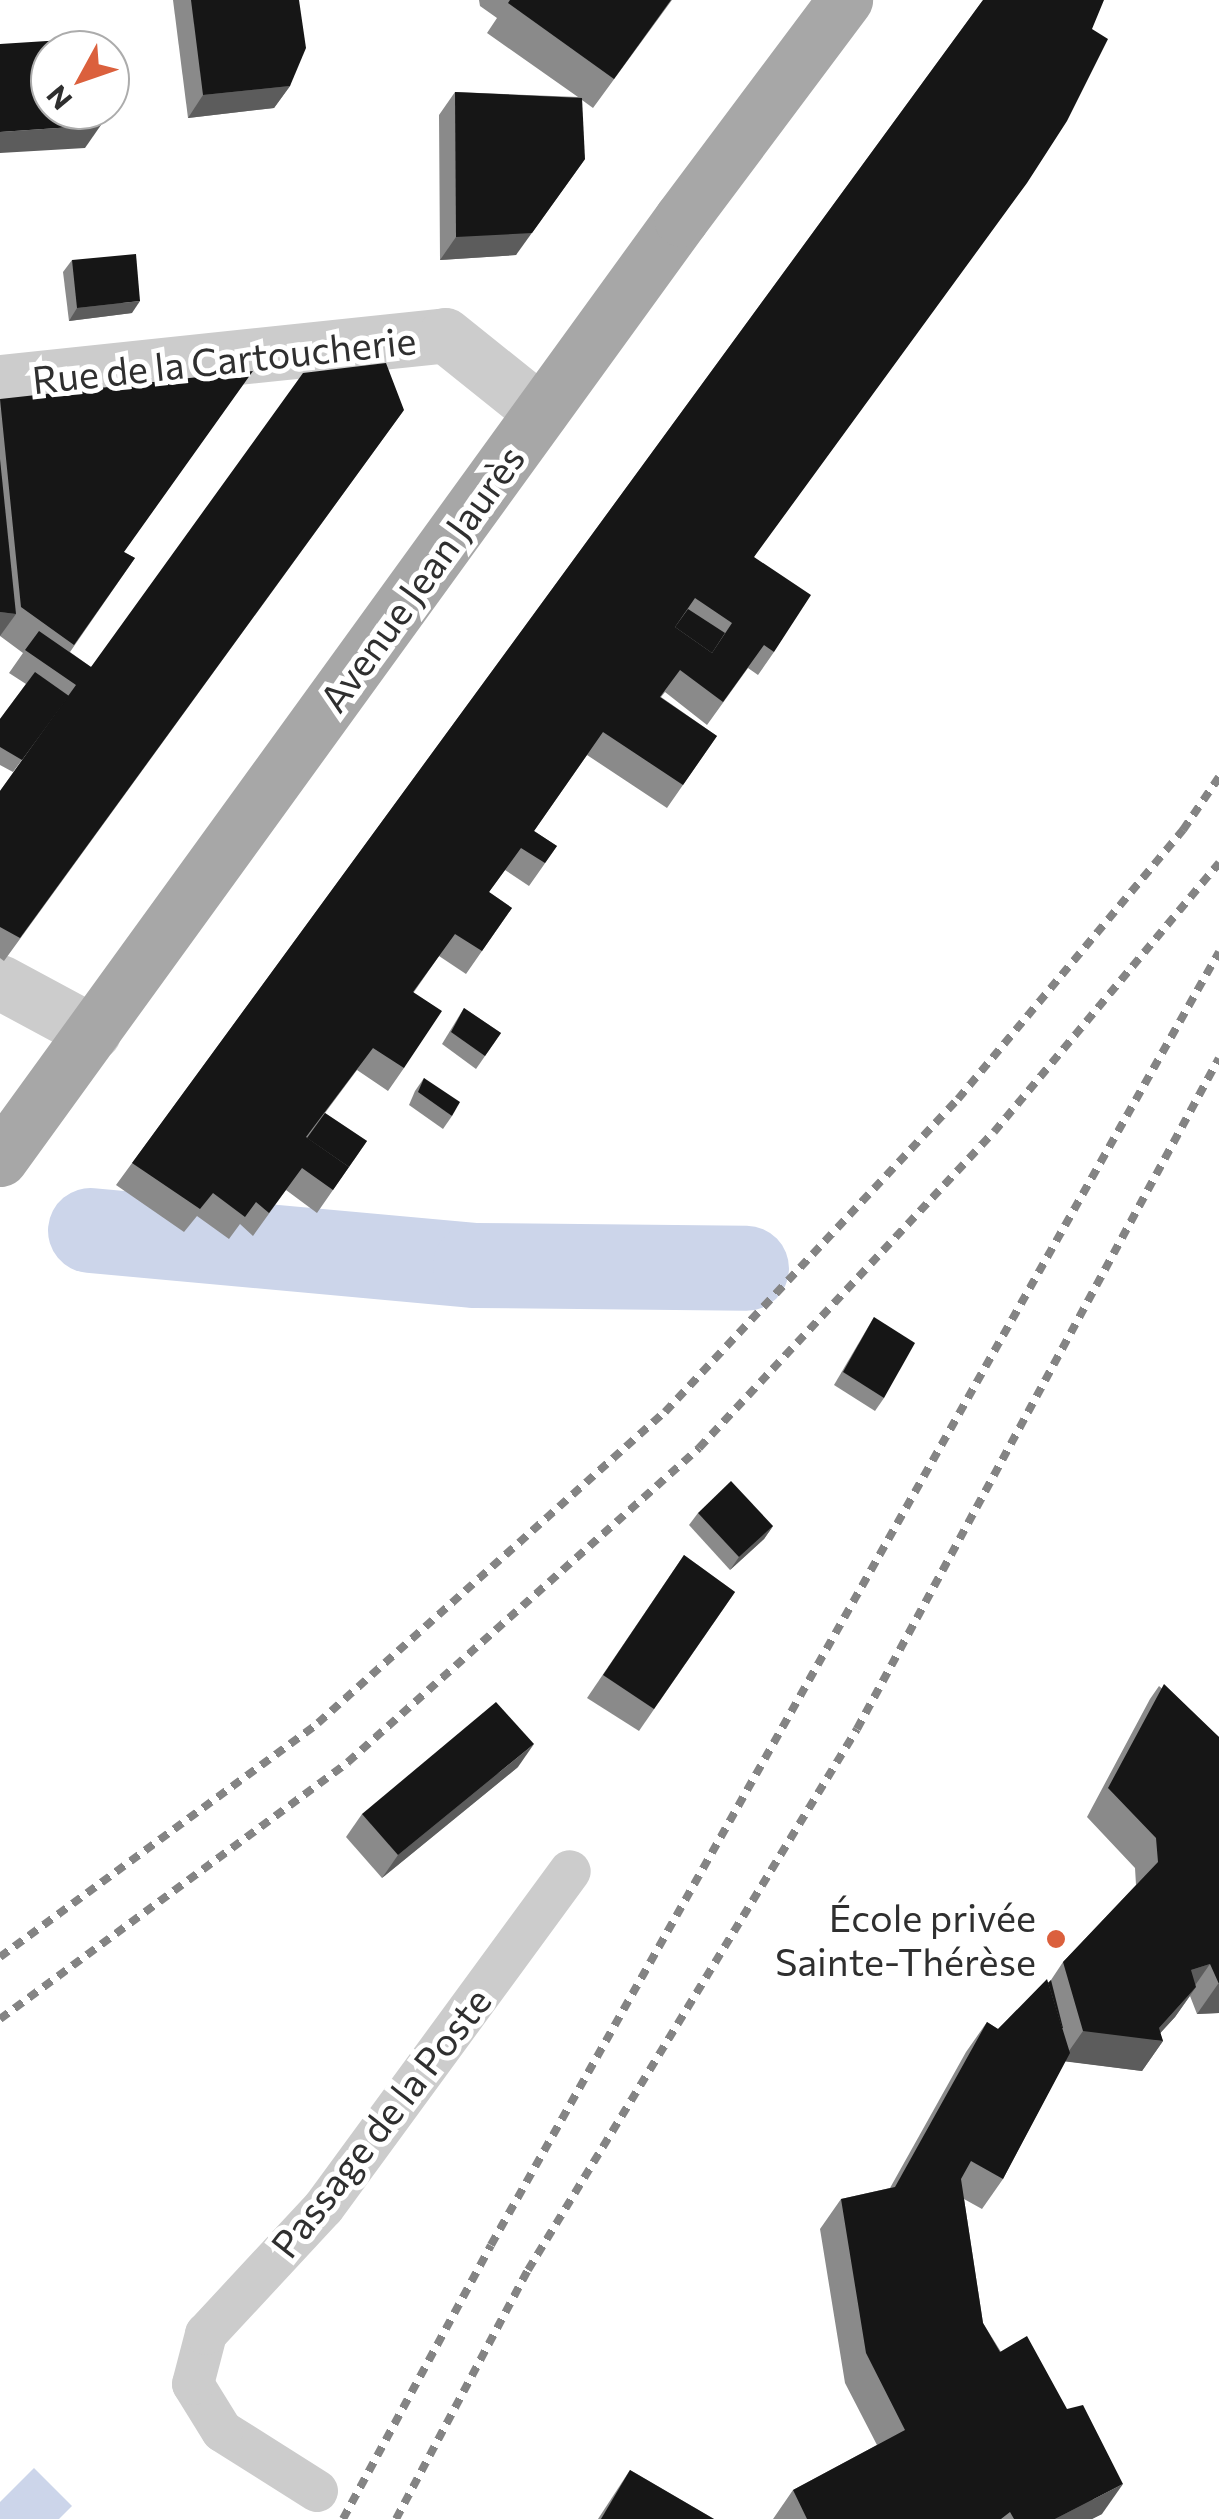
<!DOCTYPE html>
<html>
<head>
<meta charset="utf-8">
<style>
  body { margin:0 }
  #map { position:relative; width:1219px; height:2519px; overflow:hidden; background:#fff; font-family:Commissioner,sans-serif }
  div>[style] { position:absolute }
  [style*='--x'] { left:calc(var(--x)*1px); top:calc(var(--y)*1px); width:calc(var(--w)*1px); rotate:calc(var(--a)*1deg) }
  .water>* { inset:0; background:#ccd5ea }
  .canal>* { height:85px; margin:-42.5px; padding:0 42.5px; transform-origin:42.5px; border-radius:42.5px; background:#ccd5ea }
  .service>* { height:42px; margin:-21px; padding:0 21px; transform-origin:21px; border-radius:21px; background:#ccc }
  .minor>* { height:55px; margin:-27.5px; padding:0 27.5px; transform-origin:27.5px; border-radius:27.5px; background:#ccc }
  .primary>* { height:55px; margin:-27.5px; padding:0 27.5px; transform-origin:27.5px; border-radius:27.5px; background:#a7a7a7 }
  .rail>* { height:8px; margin-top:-4px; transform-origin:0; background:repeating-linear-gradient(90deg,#848484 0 10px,transparent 0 18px) }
  .wall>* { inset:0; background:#8a8a8a }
  .shaded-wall>* { inset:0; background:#5c5c5c }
  .building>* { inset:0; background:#161616 }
  .dots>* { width:28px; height:28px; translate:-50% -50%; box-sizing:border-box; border:5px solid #fff; border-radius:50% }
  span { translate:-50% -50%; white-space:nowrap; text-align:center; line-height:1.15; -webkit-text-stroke:10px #fff; paint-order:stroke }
  .street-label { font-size:38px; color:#2f2f2f }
  .poi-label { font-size:38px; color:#2f2f2f }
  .right { translate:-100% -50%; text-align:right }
  .north { position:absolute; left:30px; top:30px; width:100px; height:100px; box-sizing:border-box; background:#fff; border:2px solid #acacac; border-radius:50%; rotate:230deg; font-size:28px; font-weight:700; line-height:40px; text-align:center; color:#2f2f2f }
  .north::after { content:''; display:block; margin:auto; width:35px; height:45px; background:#db603d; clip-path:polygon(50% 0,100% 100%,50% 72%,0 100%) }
</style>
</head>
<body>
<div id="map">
  <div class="water">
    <i style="clip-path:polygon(34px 2468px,72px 2506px,59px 2519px,0 2519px,0 2502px)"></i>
  </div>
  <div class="canal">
    <i style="--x:90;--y:1230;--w:387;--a:5.2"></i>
    <i style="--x:475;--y:1265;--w:271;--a:0.6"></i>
  </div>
  <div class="service">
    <i style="--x:317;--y:2491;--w:112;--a:-147.7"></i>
    <i style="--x:222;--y:2431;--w:55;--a:-121.7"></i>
    <i style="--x:193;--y:2384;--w:52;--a:-75.4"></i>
    <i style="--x:206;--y:2334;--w:173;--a:-47.1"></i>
    <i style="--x:324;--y:2207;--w:416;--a:-53.8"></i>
  </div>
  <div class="minor">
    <i style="--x:0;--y:382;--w:447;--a:-6"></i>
    <i style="--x:445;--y:335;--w:123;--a:38.7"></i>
    <i style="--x:0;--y:982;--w:106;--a:28.3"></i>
  </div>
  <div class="primary">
    <i style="--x:0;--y:1159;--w:1161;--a:-54.08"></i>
    <i style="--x:681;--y:219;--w:274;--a:-53.2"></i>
  </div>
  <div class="rail">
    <i style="--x:0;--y:1957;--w:395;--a:-36.3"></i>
    <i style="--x:318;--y:1723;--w:466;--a:-41.9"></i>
    <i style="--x:665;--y:1412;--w:429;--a:-46.9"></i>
    <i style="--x:958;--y:1099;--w:351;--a:-50.1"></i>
    <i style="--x:1183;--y:830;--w:64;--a:-55.8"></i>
    <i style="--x:0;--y:2019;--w:433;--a:-36.4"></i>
    <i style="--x:348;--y:1762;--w:471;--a:-41.8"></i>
    <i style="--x:699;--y:1448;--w:432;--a:-47"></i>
    <i style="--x:994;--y:1132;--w:351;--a:-50.1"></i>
    <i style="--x:343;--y:2519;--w:311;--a:-61.6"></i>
    <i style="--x:491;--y:2245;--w:1484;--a:-60.62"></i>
    <i style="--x:396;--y:2519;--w:282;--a:-62.1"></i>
    <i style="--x:528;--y:2270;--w:633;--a:-58.69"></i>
    <i style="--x:857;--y:1729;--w:762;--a:-61.65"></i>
  </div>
  <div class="wall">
    <i style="clip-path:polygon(173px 0,299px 0,290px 86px,274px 108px,188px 118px)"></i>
    <i style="clip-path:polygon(479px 0,672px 0,593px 108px,582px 100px,516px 255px,440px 260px,439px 115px,455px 92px,578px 97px,487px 33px,497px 18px,480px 6px)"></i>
    <i style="clip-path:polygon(983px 0,754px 557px,774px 652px,758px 675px,748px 668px,707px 725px,665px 692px,661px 697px,717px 736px,667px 808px,587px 755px,534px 831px,557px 846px,541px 869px,529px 886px,505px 870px,489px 892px,512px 908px,466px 974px,439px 956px,414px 992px,404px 1068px,388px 1091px,357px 1070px,325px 1113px,367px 1141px,317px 1213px,286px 1190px,253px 1236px,240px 1224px,229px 1239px,197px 1216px,184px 1232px,116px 1185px)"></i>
    <i style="clip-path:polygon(72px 260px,132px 313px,69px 321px,63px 272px)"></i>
    <i style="clip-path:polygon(0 399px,124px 552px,135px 558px,70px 652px,91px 667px,404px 410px,4px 961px,0 958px,0 791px,45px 728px,13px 772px,0 765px,0 719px,26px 684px,9px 673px,23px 653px,0 636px)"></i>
    <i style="clip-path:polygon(464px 1008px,501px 1033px,476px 1069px,442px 1044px)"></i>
    <i style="clip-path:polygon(424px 1078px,452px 1116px,443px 1129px,409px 1105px,415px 1091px)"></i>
    <i style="clip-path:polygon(874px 1317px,884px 1398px,875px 1411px,834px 1385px)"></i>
    <i style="clip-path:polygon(698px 1513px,773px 1526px,764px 1539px,730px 1570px,689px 1525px)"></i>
    <i style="clip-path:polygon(684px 1555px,735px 1592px,639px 1731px,587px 1698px)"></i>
    <i style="clip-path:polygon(1159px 1686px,1219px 1737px,1219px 2013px,1197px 2014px,1190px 1996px,1175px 2017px,1160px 2033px,1163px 2041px,1142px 2071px,1065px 2061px,1003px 2179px,982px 2209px,964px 2199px,983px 2323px,1102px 2514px,1092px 2519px,773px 2519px,793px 2490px,877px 2445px,845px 2383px,820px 2229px,841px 2199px,890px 2188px,966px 2052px,987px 2022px,998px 2029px,1051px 1980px,1063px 1962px,1136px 1885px,1135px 1868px,1087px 1817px,1150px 1699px)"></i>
    <i style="clip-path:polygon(518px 1767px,382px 1878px,346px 1837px,362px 1814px)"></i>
    <i style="clip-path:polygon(630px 2470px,714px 2519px,598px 2519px)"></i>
  </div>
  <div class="shaded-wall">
    <i style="clip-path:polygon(290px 86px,274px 108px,188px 118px,203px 95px)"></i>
    <i style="clip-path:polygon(101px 125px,85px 148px,0 153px,0 132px)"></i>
    <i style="clip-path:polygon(585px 159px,516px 255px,440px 260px,456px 237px)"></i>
    <i style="clip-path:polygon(140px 301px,132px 313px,69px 321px,77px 308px)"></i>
    <i style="clip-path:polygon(0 612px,16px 614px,0 636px)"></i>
    <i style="clip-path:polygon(773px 1526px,764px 1539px,730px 1570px,739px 1557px)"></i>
    <i style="clip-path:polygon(534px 1744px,518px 1767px,382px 1878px,398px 1855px)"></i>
    <i style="clip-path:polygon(1210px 1964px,1189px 1994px,1191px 1970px)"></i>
    <i style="clip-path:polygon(1218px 1984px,1219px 1984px,1219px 2013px,1197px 2014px)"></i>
    <i style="clip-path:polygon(1196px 1987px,1175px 2017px,1154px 2040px,1163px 2041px,1142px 2071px,1062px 2061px,1083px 2031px,1159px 2028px)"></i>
    <i style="clip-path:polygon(1123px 2484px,1102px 2514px,1092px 2519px,1055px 2519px)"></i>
  </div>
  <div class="building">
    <i style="clip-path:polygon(191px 0,299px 0,306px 48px,290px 86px,203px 95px)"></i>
    <i style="clip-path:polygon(510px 0,671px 0,614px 79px,508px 3px)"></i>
    <i style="clip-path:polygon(evenodd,983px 0,1104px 0,1092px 29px,1108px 39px,1067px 121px,1027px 183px,754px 557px,811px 595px,774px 652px,764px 645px,723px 702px,680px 670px,660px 697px,717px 736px,683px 785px,603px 732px,534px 831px,557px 846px,545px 863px,521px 848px,489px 892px,512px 908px,482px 951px,455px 934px,413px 992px,442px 1011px,404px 1068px,373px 1048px,306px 1137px,349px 1167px,333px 1190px,302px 1168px,269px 1213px,256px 1202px,245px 1217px,213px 1193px,200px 1209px,132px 1163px,983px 0,695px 598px,732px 623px,712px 653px,675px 627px,695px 598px)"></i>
    <i style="clip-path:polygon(94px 38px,95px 50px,50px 50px,50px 110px,100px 110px,101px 125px,0 132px,0 44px)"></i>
    <i style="clip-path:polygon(455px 92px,582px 98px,585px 159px,532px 233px,456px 237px)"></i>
    <i style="clip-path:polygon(136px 254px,140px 301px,77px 308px,72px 260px)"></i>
    <i style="clip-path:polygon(386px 363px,404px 410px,20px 938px,0 927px,0 791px,76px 685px,25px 650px,39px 631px,91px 667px,303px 373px)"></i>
    <i style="clip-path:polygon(253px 371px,124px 552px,135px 558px,74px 645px,21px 607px,0 399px)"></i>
    <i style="clip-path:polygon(0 459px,16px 614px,0 612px)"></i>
    <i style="clip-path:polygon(688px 609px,725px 633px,712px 653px,675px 627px)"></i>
    <i style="clip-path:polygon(35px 672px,69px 696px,22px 760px,0 747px,0 719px)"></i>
    <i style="clip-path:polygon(464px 1008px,501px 1033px,485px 1056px,451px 1032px)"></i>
    <i style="clip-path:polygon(424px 1078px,460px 1102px,452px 1116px,418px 1092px)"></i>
    <i style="clip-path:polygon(325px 1113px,367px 1141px,349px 1167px,307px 1138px)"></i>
    <i style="clip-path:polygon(874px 1317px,915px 1343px,884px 1398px,843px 1372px)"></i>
    <i style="clip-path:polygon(731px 1481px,773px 1526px,739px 1557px,698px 1513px)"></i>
    <i style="clip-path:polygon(684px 1555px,735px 1592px,654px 1709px,603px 1675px)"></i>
    <i style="clip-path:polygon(1164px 1684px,1219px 1737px,1219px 1984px,1210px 1964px,1191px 1970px,1196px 1987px,1159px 2028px,1163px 2041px,1083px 2031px,1063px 1962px,1158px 1862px,1156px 1838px,1108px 1788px)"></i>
    <i style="clip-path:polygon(496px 1702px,534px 1744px,398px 1855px,362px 1814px)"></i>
    <i style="clip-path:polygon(1047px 1979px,1070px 2053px,1003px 2179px,971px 2161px,961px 2179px,983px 2323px,1000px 2352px,1027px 2336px,1067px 2409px,1083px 2405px,1123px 2484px,1055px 2519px,1014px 2519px,1010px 2512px,1001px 2519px,807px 2519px,793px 2490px,905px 2430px,866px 2353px,841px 2199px,895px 2187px,987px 2022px,998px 2029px)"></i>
    <i style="clip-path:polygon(1051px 1980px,1063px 2028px,1062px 2028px,1048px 1983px)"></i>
    <i style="clip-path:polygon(630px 2470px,714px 2519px,601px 2519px)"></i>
  </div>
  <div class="dots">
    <i style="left:1056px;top:1939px;background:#db603d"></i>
  </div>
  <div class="street-label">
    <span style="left:224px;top:359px;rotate:-6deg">Rue de la Cartoucherie</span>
    <span style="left:421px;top:578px;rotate:-54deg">Avenue Jean Jaurès</span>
    <span style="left:380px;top:2122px;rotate:-52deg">Passage de la Poste</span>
  </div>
  <div class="poi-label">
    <span class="right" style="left:1036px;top:1939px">École privée<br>Sainte-Thérèse</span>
  </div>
  <div class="north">N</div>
</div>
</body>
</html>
